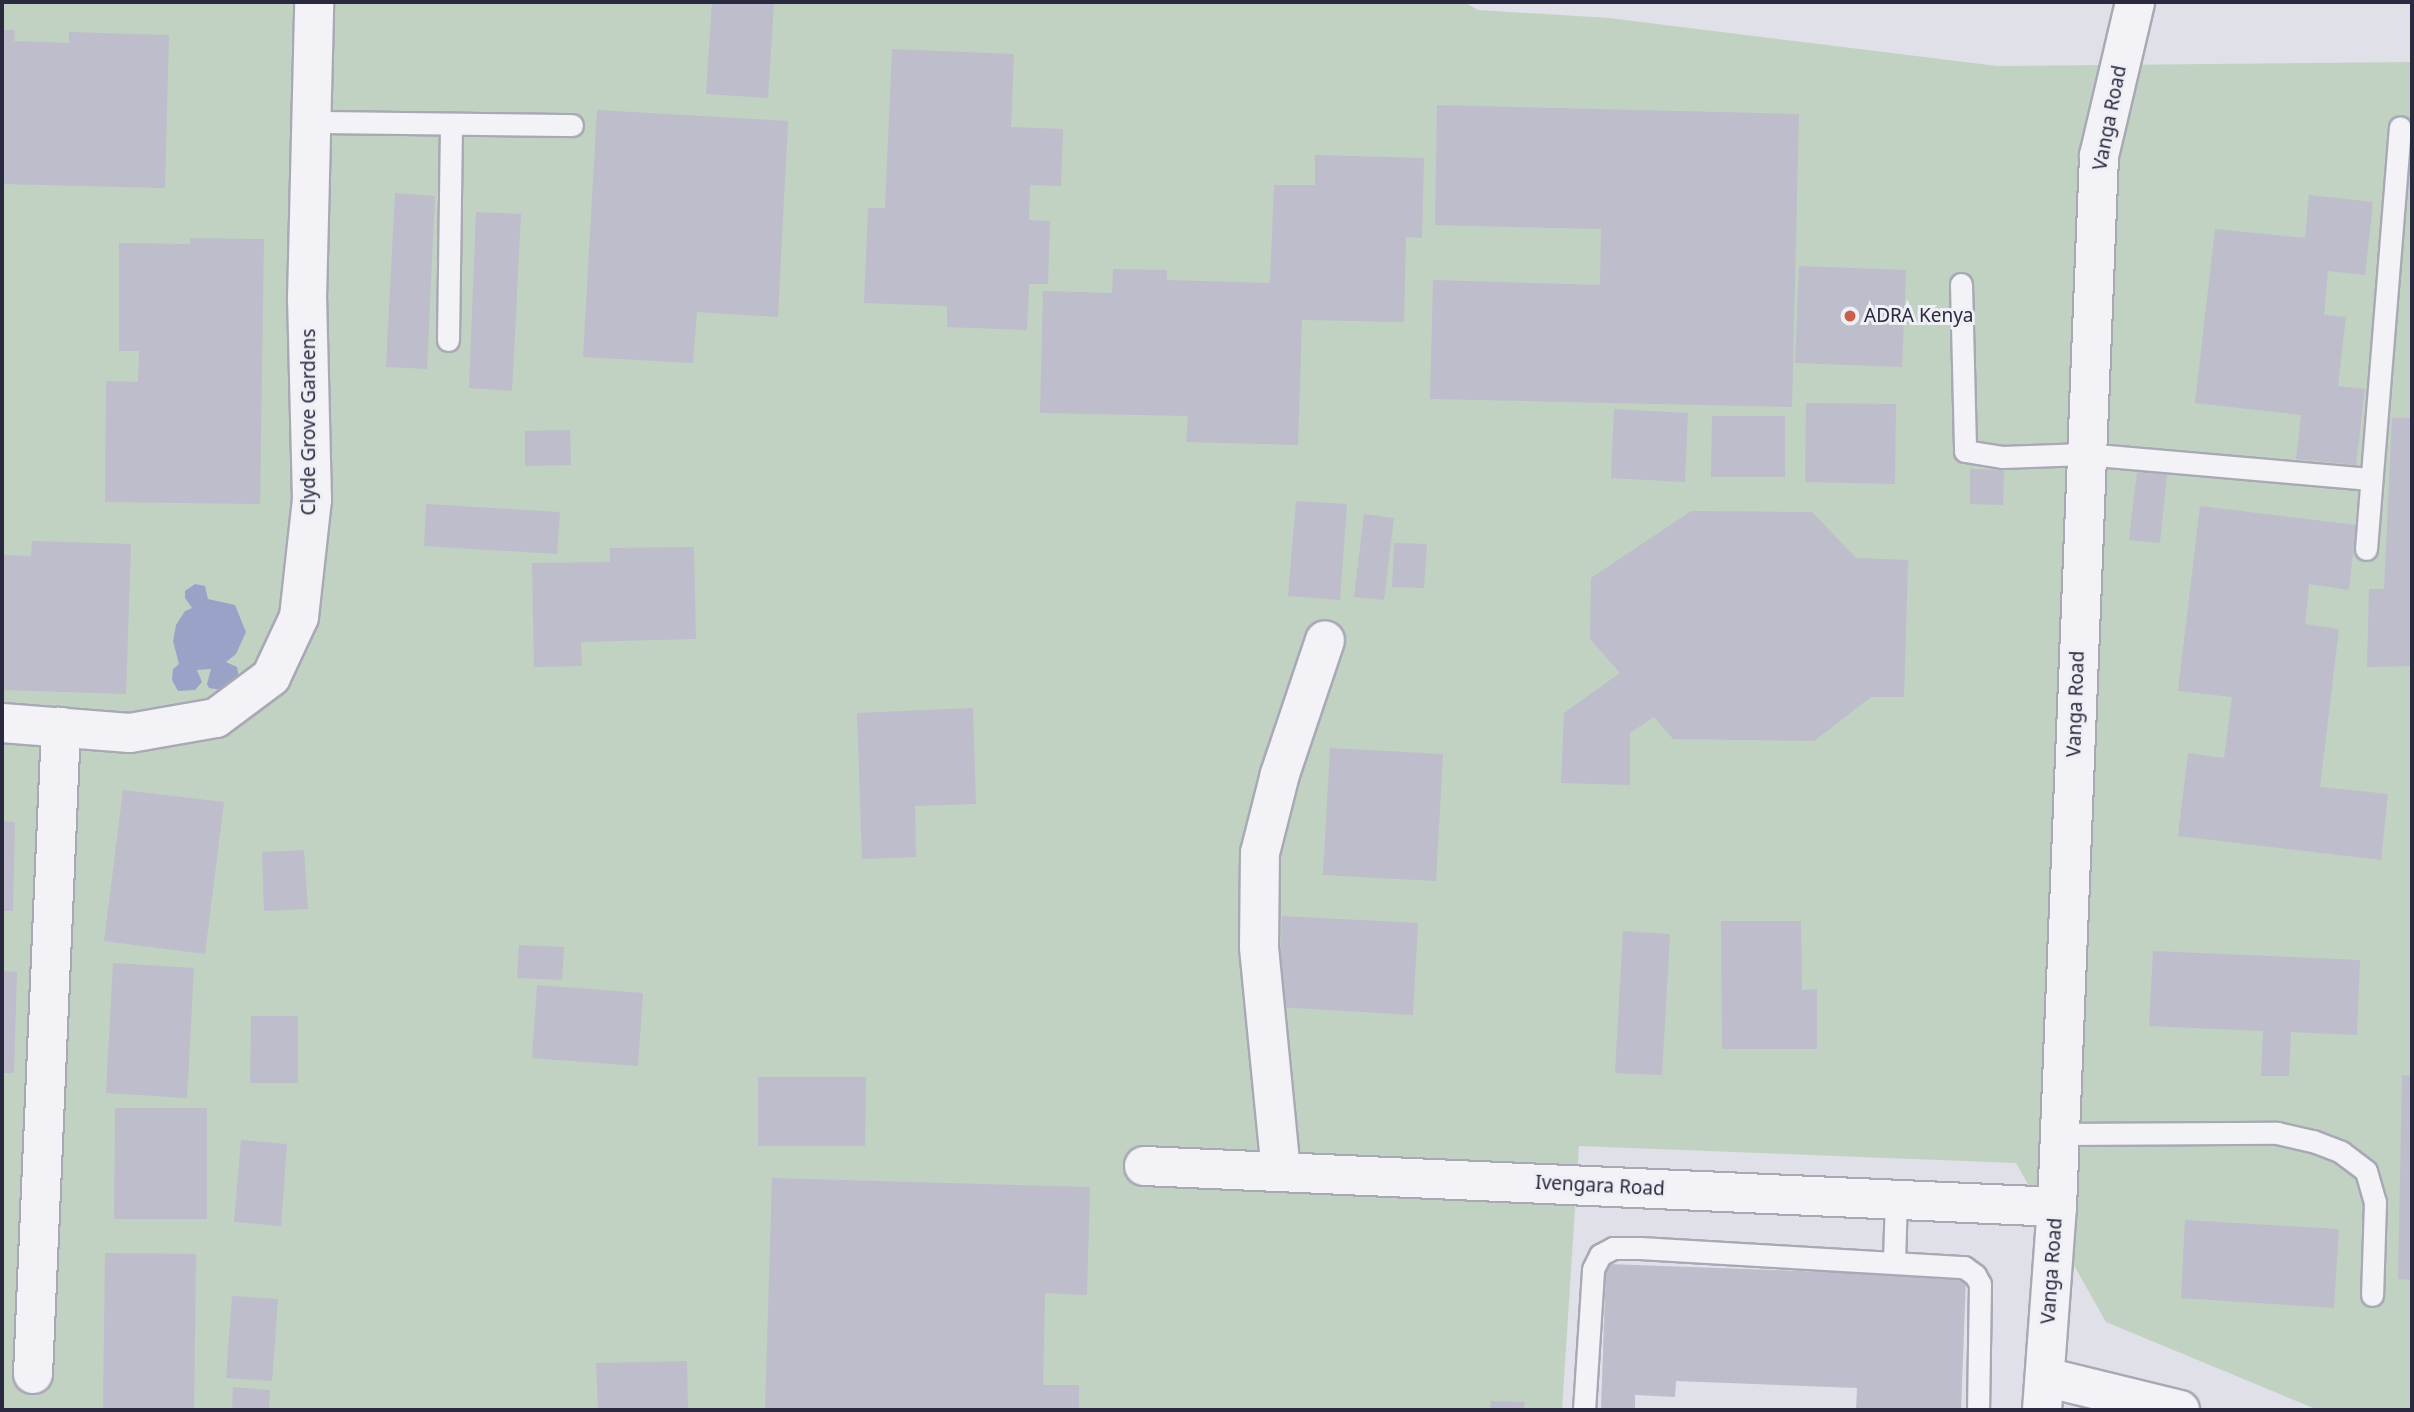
<!DOCTYPE html>
<html>
<head>
<meta charset="utf-8">
<style>
  body { margin:0 }
  #map { position:relative; width:2414px; height:1412px; overflow:hidden; background:#dfe0e8; font-family:"Noto Sans",sans-serif }
  div>[style] { position:absolute }
  [style*='--x'] { left:calc(var(--x)*1px); top:calc(var(--y)*1px); width:calc(var(--w)*1px); rotate:calc(var(--a)*1deg) }
  .green>* { inset:0; background:#c1d2c2 }
  .water>* { inset:0; background:#9ba2c7 }
  .building>* { inset:0; background:#bdbdcb }
  .roads { filter:drop-shadow(2px 0 #a8a9b5) drop-shadow(-2px 0 #a8a9b5) drop-shadow(0 2px #a8a9b5) drop-shadow(0 -2px #a8a9b5) }
  .lane>* { height:21px; margin:-10.5px; padding:0 10.5px; transform-origin:10.5px; border-radius:10.5px; background:#f2f2f7 }
  .street>* { height:38px; margin:-19px; padding:0 19px; transform-origin:19px; border-radius:19px; background:#f2f2f7 }
  .dots>* { width:19px; height:19px; translate:-50% -50%; box-sizing:border-box; border:4px solid #efeff6; border-radius:50% }
  span { translate:-50% -50%; white-space:nowrap; text-align:center; line-height:1.15; -webkit-text-stroke:6px #efeff6; paint-order:stroke }
  .street-label { font-size:19px; color:#29293f }
  .poi-label { font-size:19px; color:#29293f }
  .left { translate:0 -50%; text-align:left }
  .frame { position:absolute; inset:0; border:4px solid #29293f; pointer-events:none }
</style>
</head>
<body>
<div id="map">
  <div class="green">
    <i style="clip-path:polygon(2px 2px,1464px 2px,1478px 10px,1609px 18px,1997px 66px,2412px 62px,2412px 1410px,2318px 1410px,2106px 1322px,2016px 1163px,1579px 1146px,1562px 1410px,2px 1410px)"></i>
  </div>
  <div class="water">
    <i style="clip-path:polygon(195px 584px,205px 586px,208px 599px,235px 605px,246px 632px,236px 654px,226px 662px,237px 667px,239px 678px,222px 690px,209px 688px,207px 684px,211px 669px,197px 670px,202px 682px,195px 690px,178px 691px,172px 680px,173px 669px,179px 664px,173px 641px,176px 625px,185px 611px,192px 608px,185px 598px,185px 591px)"></i>
  </div>
  <div class="building">
    <i style="clip-path:polygon(712px 2px,774px 4px,768px 98px,706px 94px)"></i>
    <i style="clip-path:polygon(2px 30px,15px 30px,14px 41px,69px 43px,69px 32px,169px 35px,165px 188px,2px 184px)"></i>
    <i style="clip-path:polygon(892px 49px,1014px 54px,1011px 127px,1063px 129px,1061px 186px,1030px 185px,1029px 220px,1050px 221px,1048px 284px,1029px 284px,1027px 330px,947px 327px,947px 306px,864px 303px,868px 208px,885px 208px)"></i>
    <i style="clip-path:polygon(1437px 105px,1799px 114px,1792px 407px,1430px 399px,1433px 280px,1600px 285px,1601px 229px,1435px 225px)"></i>
    <i style="clip-path:polygon(597px 110px,788px 121px,778px 317px,697px 312px,693px 363px,583px 357px)"></i>
    <i style="clip-path:polygon(1315px 155px,1424px 158px,1422px 238px,1406px 237px,1404px 322px,1302px 320px,1298px 445px,1186px 442px,1188px 416px,1040px 413px,1043px 291px,1112px 293px,1113px 269px,1167px 270px,1167px 280px,1270px 283px,1274px 185px,1315px 185px)"></i>
    <i style="clip-path:polygon(395px 193px,435px 196px,427px 369px,386px 367px)"></i>
    <i style="clip-path:polygon(2309px 195px,2373px 202px,2365px 275px,2328px 271px,2324px 315px,2346px 317px,2338px 386px,2365px 389px,2356px 465px,2296px 459px,2301px 415px,2195px 403px,2215px 229px,2305px 238px)"></i>
    <i style="clip-path:polygon(476px 212px,521px 214px,512px 391px,469px 388px)"></i>
    <i style="clip-path:polygon(190px 238px,264px 239px,260px 504px,105px 502px,106px 381px,138px 382px,139px 351px,119px 351px,119px 243px,190px 244px)"></i>
    <i style="clip-path:polygon(1799px 266px,1906px 270px,1902px 367px,1795px 363px)"></i>
    <i style="clip-path:polygon(1806px 403px,1896px 404px,1895px 484px,1805px 482px)"></i>
    <i style="clip-path:polygon(1614px 409px,1688px 413px,1685px 482px,1611px 478px)"></i>
    <i style="clip-path:polygon(1712px 416px,1785px 416px,1785px 477px,1711px 477px)"></i>
    <i style="clip-path:polygon(2392px 418px,2412px 418px,2412px 666px,2367px 667px,2369px 589px,2384px 589px)"></i>
    <i style="clip-path:polygon(570px 430px,571px 465px,525px 466px,525px 431px)"></i>
    <i style="clip-path:polygon(1970px 469px,2004px 470px,2003px 505px,1970px 504px)"></i>
    <i style="clip-path:polygon(2137px 471px,2167px 474px,2160px 543px,2129px 540px)"></i>
    <i style="clip-path:polygon(1296px 501px,1347px 504px,1340px 600px,1288px 596px)"></i>
    <i style="clip-path:polygon(426px 504px,560px 512px,557px 554px,424px 546px)"></i>
    <i style="clip-path:polygon(2200px 506px,2356px 525px,2349px 590px,2309px 584px,2305px 624px,2339px 629px,2320px 787px,2388px 794px,2381px 860px,2178px 836px,2188px 753px,2224px 758px,2232px 697px,2178px 691px)"></i>
    <i style="clip-path:polygon(1691px 511px,1812px 512px,1856px 558px,1908px 560px,1904px 697px,1871px 697px,1814px 741px,1673px 739px,1654px 717px,1630px 733px,1630px 785px,1561px 783px,1564px 713px,1620px 673px,1590px 639px,1591px 578px)"></i>
    <i style="clip-path:polygon(1364px 514px,1394px 518px,1384px 600px,1354px 597px)"></i>
    <i style="clip-path:polygon(32px 541px,131px 544px,126px 694px,2px 690px,2px 555px,31px 556px)"></i>
    <i style="clip-path:polygon(1394px 543px,1427px 544px,1424px 588px,1392px 587px)"></i>
    <i style="clip-path:polygon(694px 547px,696px 639px,581px 642px,582px 666px,534px 667px,532px 563px,610px 562px,610px 548px)"></i>
    <i style="clip-path:polygon(973px 708px,976px 804px,915px 806px,916px 857px,862px 859px,857px 713px)"></i>
    <i style="clip-path:polygon(1330px 748px,1443px 754px,1436px 881px,1323px 875px)"></i>
    <i style="clip-path:polygon(123px 790px,224px 802px,205px 954px,104px 941px)"></i>
    <i style="clip-path:polygon(2px 821px,15px 822px,13px 911px,2px 911px)"></i>
    <i style="clip-path:polygon(304px 850px,308px 909px,264px 911px,262px 852px)"></i>
    <i style="clip-path:polygon(1282px 916px,1418px 923px,1413px 1015px,1278px 1007px)"></i>
    <i style="clip-path:polygon(1721px 921px,1801px 921px,1802px 990px,1817px 989px,1817px 1049px,1722px 1049px)"></i>
    <i style="clip-path:polygon(1623px 931px,1670px 934px,1662px 1075px,1615px 1073px)"></i>
    <i style="clip-path:polygon(519px 945px,564px 947px,562px 980px,517px 978px)"></i>
    <i style="clip-path:polygon(2153px 951px,2360px 960px,2357px 1035px,2291px 1032px,2289px 1076px,2261px 1076px,2263px 1031px,2149px 1026px)"></i>
    <i style="clip-path:polygon(113px 963px,194px 968px,187px 1098px,106px 1093px)"></i>
    <i style="clip-path:polygon(2px 971px,17px 972px,14px 1073px,2px 1073px)"></i>
    <i style="clip-path:polygon(537px 985px,643px 993px,638px 1066px,532px 1058px)"></i>
    <i style="clip-path:polygon(251px 1016px,298px 1016px,298px 1083px,250px 1083px)"></i>
    <i style="clip-path:polygon(2402px 1075px,2412px 1076px,2412px 1280px,2398px 1279px)"></i>
    <i style="clip-path:polygon(758px 1077px,866px 1077px,865px 1146px,758px 1146px)"></i>
    <i style="clip-path:polygon(115px 1108px,207px 1108px,207px 1219px,114px 1219px)"></i>
    <i style="clip-path:polygon(241px 1140px,287px 1144px,281px 1226px,234px 1222px)"></i>
    <i style="clip-path:polygon(772px 1178px,1090px 1187px,1087px 1295px,1045px 1293px,1043px 1385px,1079px 1385px,1079px 1410px,765px 1410px)"></i>
    <i style="clip-path:polygon(2185px 1220px,2339px 1229px,2334px 1308px,2181px 1298px)"></i>
    <i style="clip-path:polygon(105px 1253px,196px 1254px,194px 1410px,103px 1410px)"></i>
    <i style="clip-path:polygon(1606px 1264px,1966px 1277px,1961px 1410px,1856px 1410px,1857px 1388px,1676px 1381px,1675px 1397px,1635px 1395px,1635px 1410px,1601px 1410px)"></i>
    <i style="clip-path:polygon(232px 1296px,278px 1299px,272px 1381px,226px 1378px)"></i>
    <i style="clip-path:polygon(687px 1361px,688px 1410px,598px 1410px,596px 1363px)"></i>
    <i style="clip-path:polygon(233px 1387px,270px 1390px,269px 1410px,232px 1410px)"></i>
    <i style="clip-path:polygon(1491px 1401px,1525px 1402px,1524px 1410px,1490px 1410px)"></i>
  </div>
  <div class="roads">
    <div class="lane">
      <i style="--x:313;--y:122;--w:259;--a:0.7"></i>
      <i style="--x:1961;--y:284;--w:167;--a:88.6"></i>
      <i style="--x:1965;--y:451;--w:37;--a:9"></i>
      <i style="--x:2002;--y:457;--w:83;--a:-2.1"></i>
      <i style="--x:2085;--y:454;--w:286;--a:5"></i>
      <i style="--x:448;--y:340;--w:216;--a:-89.2"></i>
      <i style="--x:2366;--y:549;--w:423;--a:-85.4"></i>
      <i style="--x:2060;--y:1134;--w:217;--a:-0.3"></i>
      <i style="--x:2277;--y:1133;--w:37;--a:13"></i>
      <i style="--x:2313;--y:1141;--w:30;--a:21"></i>
      <i style="--x:2341;--y:1152;--w:31;--a:37"></i>
      <i style="--x:2366;--y:1171;--w:32;--a:74"></i>
      <i style="--x:2375;--y:1202;--w:93;--a:91.8"></i>
      <i style="--x:1894;--y:1261;--w:62;--a:-88.2"></i>
      <i style="--x:1584;--y:1410;--w:141;--a:-86.3"></i>
      <i style="--x:1593;--y:1269;--w:16;--a:-63"></i>
      <i style="--x:1600;--y:1255;--w:15;--a:-28"></i>
      <i style="--x:1613;--y:1248;--w:27;--a:0"></i>
      <i style="--x:1640;--y:1248;--w:325;--a:3.4"></i>
      <i style="--x:1964;--y:1267;--w:14;--a:36"></i>
      <i style="--x:1975;--y:1275;--w:10;--a:61"></i>
      <i style="--x:1980;--y:1284;--w:126;--a:90.9"></i>
    </div>
    <div class="street">
      <i style="--x:2;--y:723;--w:128;--a:4.5"></i>
      <i style="--x:130;--y:733;--w:87;--a:-9.9"></i>
      <i style="--x:216;--y:718;--w:69;--a:-36.7"></i>
      <i style="--x:271;--y:677;--w:66;--a:-65"></i>
      <i style="--x:299;--y:617;--w:118;--a:-83.7"></i>
      <i style="--x:312;--y:500;--w:201;--a:-91.4"></i>
      <i style="--x:307;--y:299;--w:297;--a:-88.6"></i>
      <i style="--x:1144;--y:1166;--w:914;--a:2.57"></i>
      <i style="--x:1281;--y:1172;--w:226;--a:-95.6"></i>
      <i style="--x:1259;--y:947;--w:94;--a:-89.4"></i>
      <i style="--x:1260;--y:853;--w:81;--a:-75.8"></i>
      <i style="--x:1280;--y:774;--w:141;--a:-71.4"></i>
      <i style="--x:33;--y:1374;--w:648;--a:-87.52"></i>
      <i style="--x:2045;--y:1377;--w:139;--a:13.7"></i>
      <i style="--x:2042;--y:1410;--w:204;--a:-85.8"></i>
      <i style="--x:2057;--y:1207;--w:1052;--a:-87.71"></i>
      <i style="--x:2099;--y:156;--w:158;--a:-76.8"></i>
    </div>
  </div>
  <div class="dots">
    <i style="left:1850px;top:316px;background:#ca6047"></i>
  </div>
  <div class="street-label">
    <span style="left:2110px;top:118px;rotate:-79deg">Vanga Road</span>
    <span style="left:309px;top:422px;rotate:-90deg">Clyde Grove Gardens</span>
    <span style="left:2076px;top:704px;rotate:-88deg">Vanga Road</span>
    <span style="left:1600px;top:1186px;rotate:3deg">Ivengara Road</span>
    <span style="left:2052px;top:1271px;rotate:-86deg">Vanga Road</span>
  </div>
  <div class="poi-label">
    <span class="left" style="left:1864px;top:316px">ADRA Kenya</span>
  </div>
  <div class="frame"></div>
</div>
</body>
</html>
